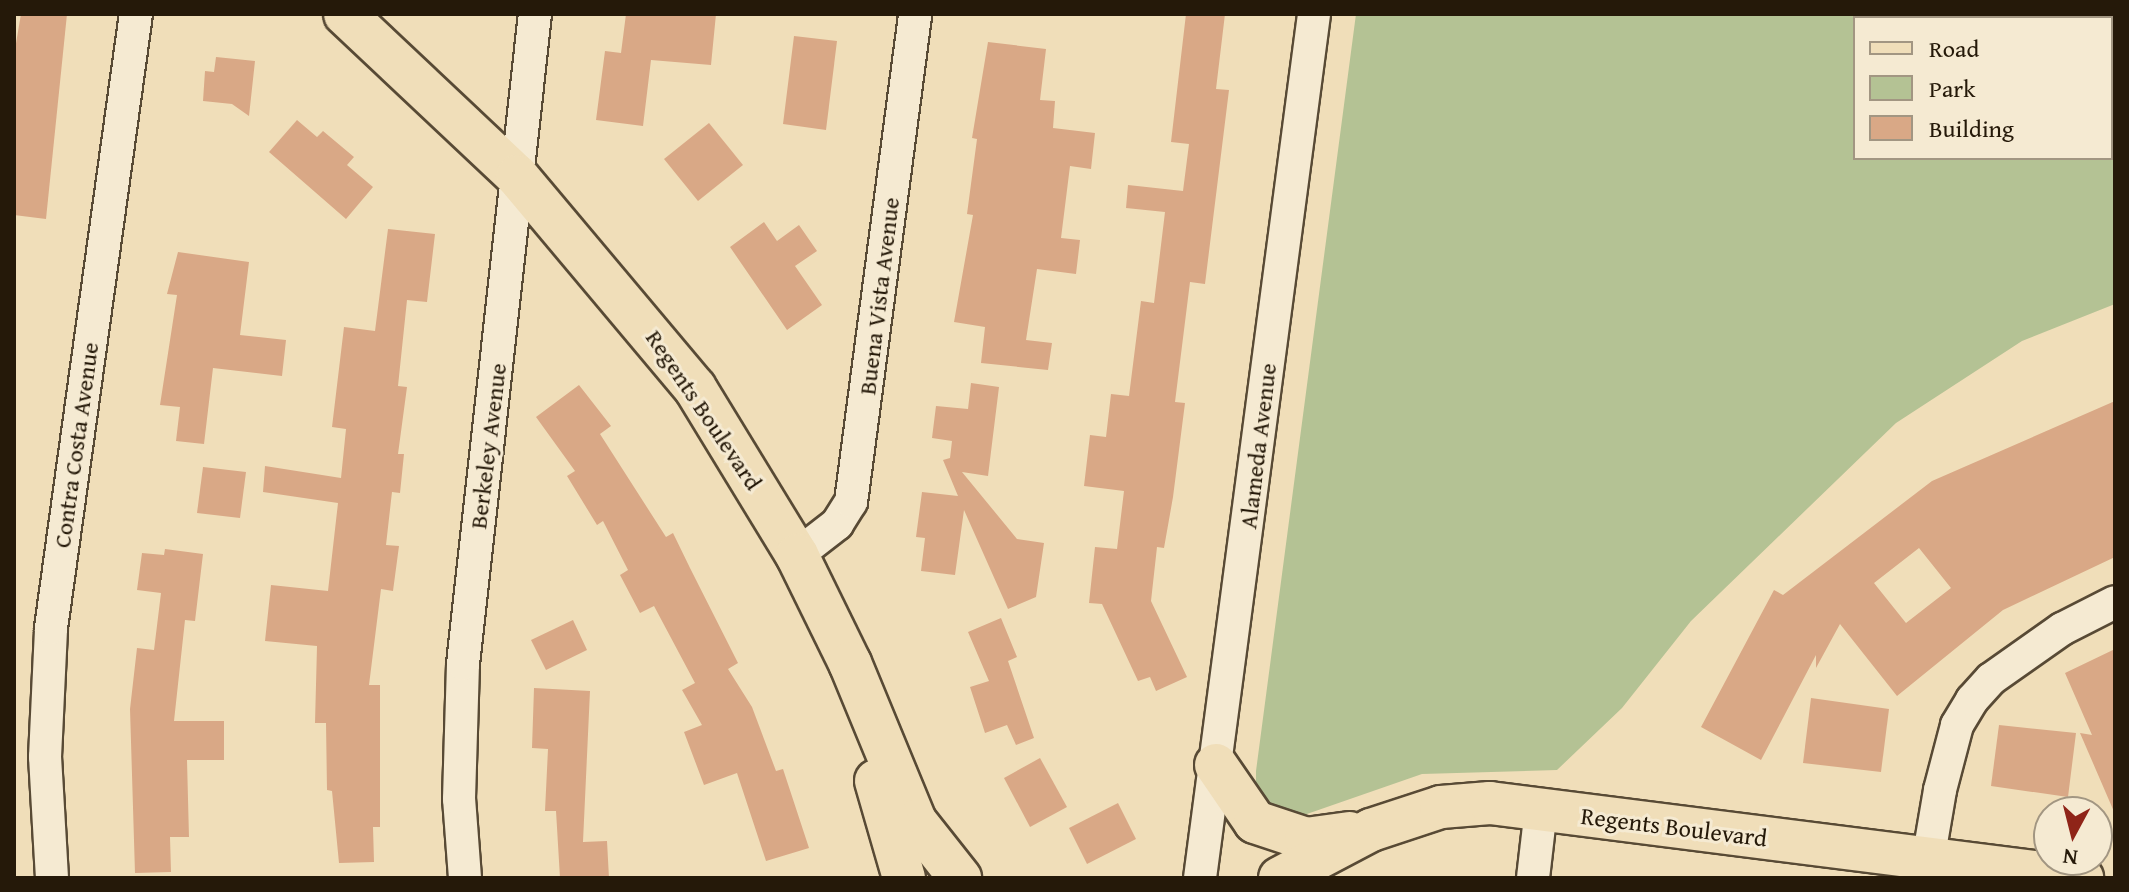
<!DOCTYPE html>
<html>
<head>
<meta charset="utf-8">
<style>
  body { margin:0 }
  #map { position:relative; width:2129px; height:892px; overflow:hidden; background:#f0deb9; font-family:"Gentium Book Plus",serif }
  div>[style] { position:absolute }
  [style*='--x'] { left:calc(var(--x)*1px); top:calc(var(--y)*1px); width:calc(var(--w)*1px); rotate:calc(var(--a)*1deg) }
  .green>* { inset:0; background:#b4c294 }
  .building>* { inset:0; background:#d9a886 }
  .roads { filter:drop-shadow(2px 0 #584a35) drop-shadow(-2px 0 #584a35) drop-shadow(0 2px #584a35) drop-shadow(0 -2px #584a35) }
  .minor>* { height:32px; margin:-16px; padding:0 16px; transform-origin:16px; border-radius:16px; background:#f5ead2 }
  .major>* { height:42px; margin:-21px; padding:0 21px; transform-origin:21px; border-radius:21px; background:#f0deb9 }
  span { translate:-50% -50%; white-space:nowrap; text-align:center; line-height:1.15; -webkit-text-stroke:6px #f5ead2; paint-order:stroke }
  .street-label { font-size:24px; color:#251909 }
  .frame { position:absolute; inset:0; border:16px solid #251909; pointer-events:none }
  .legend { position:absolute; left:1853px; top:16px; width:260px; height:144px; box-sizing:border-box; background:#f5ead2; border:2px solid #a29682; margin:0; padding:10px 14px; list-style:none; font-size:24px; color:#251909 }
  .legend li { display:flex; align-items:center; gap:16px; height:40px }
  .legend b { width:40px; border:2px solid #a29682 }
  .north { position:absolute; left:2033px; top:796px; width:80px; height:80px; box-sizing:border-box; background:#f5ead2; border:2px solid #a29682; border-radius:50%; rotate:187deg; font-size:22px; font-weight:700; line-height:32px; text-align:center; color:#251909 }
  .north::after { content:''; display:block; margin:auto; width:28px; height:36px; background:#8f2418; clip-path:polygon(50% 0,100% 100%,50% 72%,0 100%) }
</style>
</head>
<body>
<div id="map">
  <div class="green">
    <i style="clip-path:polygon(evenodd,1356px 14px,2115px 14px,2115px 304px,2022px 341px,1896px 423px,1691px 621px,1622px 708px,1557px 770px,1422px 774px,1304px 815px,1285px 815px,1256px 790px,1256px 771px,1356px 14px,1855px 18px,2111px 18px,2111px 158px,1855px 158px,1855px 18px)"></i>
  </div>
  <div class="building">
    <i style="clip-path:polygon(21px 14px,67px 14px,46px 219px,14px 215px,14px 55px)"></i>
    <i style="clip-path:polygon(626px 14px,716px 14px,711px 65px,651px 60px,643px 126px,596px 120px,605px 51px,621px 53px)"></i>
    <i style="clip-path:polygon(1186px 14px,1225px 14px,1216px 89px,1229px 90px,1205px 284px,1190px 282px,1175px 402px,1185px 403px,1173px 497px,1164px 548px,1157px 547px,1151px 601px,1187px 677px,1156px 691px,1150px 677px,1138px 681px,1102px 604px,1089px 603px,1095px 547px,1117px 549px,1124px 491px,1084px 486px,1090px 435px,1106px 437px,1111px 394px,1129px 396px,1141px 301px,1154px 303px,1165px 212px,1126px 208px,1128px 185px,1183px 191px,1189px 144px,1171px 142px)"></i>
    <i style="clip-path:polygon(794px 36px,837px 41px,826px 130px,783px 124px)"></i>
    <i style="clip-path:polygon(988px 42px,1046px 49px,1040px 100px,1055px 101px,1053px 128px,1095px 133px,1091px 169px,1070px 166px,1061px 238px,1080px 240px,1076px 274px,1037px 269px,1026px 340px,1052px 343px,1048px 370px,981px 363px,985px 327px,954px 322px,973px 215px,967px 214px,977px 139px,972px 138px)"></i>
    <i style="clip-path:polygon(216px 57px,255px 61px,249px 116px,232px 104px,203px 101px,205px 71px,214px 72px)"></i>
    <i style="clip-path:polygon(297px 120px,317px 137px,323px 131px,354px 157px,347px 165px,373px 187px,346px 219px,269px 152px)"></i>
    <i style="clip-path:polygon(709px 123px,743px 165px,698px 201px,664px 159px)"></i>
    <i style="clip-path:polygon(764px 222px,777px 241px,799px 225px,817px 251px,795px 266px,822px 305px,787px 330px,730px 247px)"></i>
    <i style="clip-path:polygon(388px 229px,435px 234px,427px 302px,407px 300px,398px 386px,407px 387px,398px 454px,404px 454px,400px 493px,392px 492px,386px 545px,399px 546px,393px 591px,381px 589px,369px 685px,380px 685px,380px 827px,373px 827px,374px 862px,339px 863px,332px 791px,327px 790px,326px 723px,315px 723px,317px 646px,265px 641px,271px 585px,328px 591px,338px 503px,263px 492px,265px 466px,341px 478px,346px 429px,332px 427px,344px 327px,375px 331px)"></i>
    <i style="clip-path:polygon(178px 252px,249px 262px,240px 335px,286px 340px,282px 376px,213px 368px,204px 444px,176px 441px,180px 407px,160px 405px,177px 295px,167px 294px)"></i>
    <i style="clip-path:polygon(971px 383px,999px 387px,988px 476px,962px 472px,1017px 539px,1044px 543px,1036px 597px,1008px 609px,964px 510px,955px 575px,921px 571px,925px 538px,916px 537px,922px 492px,958px 496px,943px 460px,950px 458px,952px 441px,932px 438px,936px 406px,968px 409px)"></i>
    <i style="clip-path:polygon(579px 385px,611px 426px,600px 434px,666px 537px,673px 533px,690px 568px,738px 663px,728px 669px,752px 707px,776px 771px,783px 769px,809px 848px,766px 861px,737px 773px,704px 785px,684px 732px,702px 725px,682px 690px,695px 683px,654px 606px,640px 613px,620px 575px,628px 570px,603px 521px,597px 525px,567px 476px,575px 471px,536px 417px)"></i>
    <i style="clip-path:polygon(evenodd,2115px 401px,2115px 557px,2003px 610px,1897px 696px,1840px 624px,1816px 668px,1816px 655px,1761px 760px,1701px 727px,1774px 590px,1783px 595px,1932px 481px,2115px 401px,1919px 548px,1951px 588px,1906px 623px,1874px 583px,1919px 548px)"></i>
    <i style="clip-path:polygon(203px 467px,246px 472px,240px 518px,197px 513px)"></i>
    <i style="clip-path:polygon(165px 549px,203px 554px,195px 621px,185px 620px,174px 721px,224px 721px,224px 760px,187px 760px,189px 837px,170px 837px,171px 872px,135px 873px,130px 709px,137px 648px,154px 650px,161px 593px,137px 590px,142px 553px,164px 555px)"></i>
    <i style="clip-path:polygon(1001px 618px,1017px 657px,1008px 661px,1034px 738px,1016px 745px,1007px 725px,985px 733px,970px 687px,989px 681px,968px 632px)"></i>
    <i style="clip-path:polygon(573px 620px,587px 650px,546px 670px,531px 640px)"></i>
    <i style="clip-path:polygon(2115px 649px,2115px 814px,2080px 733px,2092px 735px,2065px 673px)"></i>
    <i style="clip-path:polygon(534px 688px,590px 691px,583px 842px,607px 841px,609px 878px,560px 878px,556px 811px,545px 811px,548px 749px,532px 748px)"></i>
    <i style="clip-path:polygon(1811px 698px,1889px 709px,1881px 772px,1803px 763px)"></i>
    <i style="clip-path:polygon(1999px 725px,2076px 733px,2068px 797px,1991px 786px)"></i>
    <i style="clip-path:polygon(1040px 758px,1067px 807px,1030px 827px,1004px 778px)"></i>
    <i style="clip-path:polygon(1118px 803px,1136px 839px,1087px 864px,1069px 828px)"></i>
  </div>
  <div class="roads">
    <div class="minor">
      <i style="--x:797;--y:555;--w:51;--a:-37.8"></i>
      <i style="--x:837;--y:524;--w:26;--a:-58"></i>
      <i style="--x:851;--y:502;--w:492;--a:-82.5"></i>
      <i style="--x:52;--y:878;--w:121;--a:-93.3"></i>
      <i style="--x:45;--y:757;--w:129;--a:-87.3"></i>
      <i style="--x:51;--y:628;--w:620;--a:-82.12"></i>
      <i style="--x:465;--y:878;--w:79;--a:-94.3"></i>
      <i style="--x:459;--y:799;--w:135;--a:-88.3"></i>
      <i style="--x:463;--y:664;--w:654;--a:-83.68"></i>
      <i style="--x:1200;--y:878;--w:871;--a:-82.48"></i>
      <i style="--x:1533;--y:878;--w:69;--a:-83.4"></i>
      <i style="--x:1925;--y:878;--w:89;--a:-80.3"></i>
      <i style="--x:1940;--y:790;--w:67;--a:-75.3"></i>
      <i style="--x:1957;--y:725;--w:29;--a:-59"></i>
      <i style="--x:1972;--y:700;--w:28;--a:-48"></i>
      <i style="--x:1991;--y:679;--w:87;--a:-35.2"></i>
      <i style="--x:2062;--y:629;--w:59;--a:-27"></i>
    </div>
    <div class="major">
      <i style="--x:345;--y:14;--w:236;--a:43.3"></i>
      <i style="--x:517;--y:176;--w:277;--a:50"></i>
      <i style="--x:695;--y:388;--w:196;--a:58.6"></i>
      <i style="--x:797;--y:555;--w:120;--a:63.9"></i>
      <i style="--x:850;--y:663;--w:171;--a:67.6"></i>
      <i style="--x:915;--y:821;--w:73;--a:51.7"></i>
      <i style="--x:1216;--y:765;--w:69;--a:55.6"></i>
      <i style="--x:1255;--y:822;--w:54;--a:18.4"></i>
      <i style="--x:1306;--y:839;--w:44;--a:-7.8"></i>
      <i style="--x:876;--y:781;--w:101;--a:73.9"></i>
      <i style="--x:1280;--y:878;--w:103;--a:-27.8"></i>
      <i style="--x:1371;--y:830;--w:74;--a:-18.2"></i>
      <i style="--x:1441;--y:807;--w:49;--a:-4.7"></i>
      <i style="--x:1490;--y:803;--w:597;--a:7.22"></i>
    </div>
  </div>
  <div class="street-label">
    <span style="left:879px;top:296px;rotate:-83deg">Buena Vista Avenue</span>
    <span style="left:704px;top:410px;rotate:56deg">Regents Boulevard</span>
    <span style="left:76px;top:445px;rotate:-82deg">Contra Costa Avenue</span>
    <span style="left:488px;top:446px;rotate:-83deg">Berkeley Avenue</span>
    <span style="left:1258px;top:446px;rotate:-83deg">Alameda Avenue</span>
    <span style="left:1674px;top:827px;rotate:7deg">Regents Boulevard</span>
  </div>
  <div class="frame"></div>
  <ul class="legend">
  <li><b style="height:10px;background:#f0deb9"></b>Road</li>
  <li><b style="height:22px;background:#b4c294"></b>Park</li>
  <li><b style="height:22px;background:#d9a886"></b>Building</li>
  </ul>
  <div class="north">N</div>
</div>
</body>
</html>
